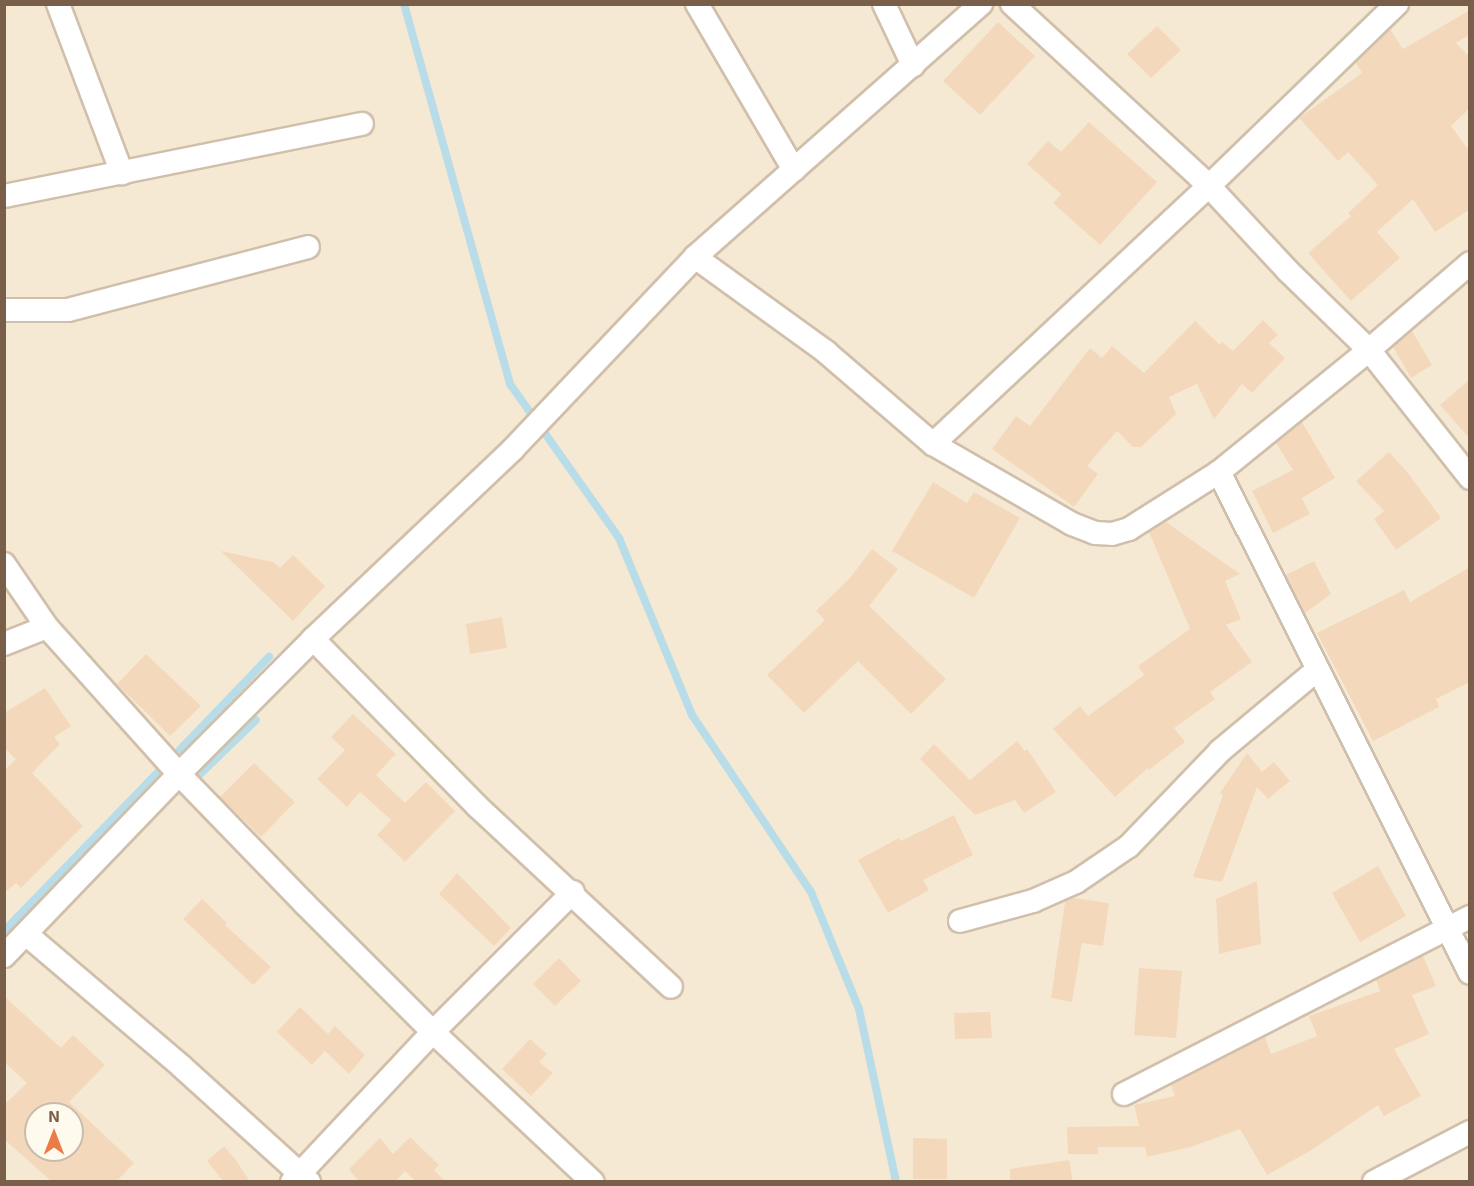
<!DOCTYPE html>
<html>
<head>
<meta charset="utf-8">
<style>
  body { margin:0 }
  #map { position:relative; width:1474px; height:1186px; overflow:hidden; background:#fdf7e6; font-family:"Exo 2",sans-serif }
  div>[style] { position:absolute }
  [style*='--x'] { left:calc(var(--x)*1px); top:calc(var(--y)*1px); width:calc(var(--w)*1px); rotate:calc(var(--a)*1deg) }
  .residential>* { inset:0; background:#f6e9d4 }
  .stream>* { height:8px; margin:-4px; padding:0 4px; transform-origin:4px; border-radius:4px; background:#b9dde8 }
  .building>* { inset:0; background:#f4d8bc }
  .roads { filter:drop-shadow(2px 0 #d0bfab) drop-shadow(-2px 0 #d0bfab) drop-shadow(0 2px #d0bfab) drop-shadow(0 -2px #d0bfab) }
  .street>* { height:22px; margin:-11px; padding:0 11px; transform-origin:11px; border-radius:11px; background:#fff }
  span { translate:-50% -50%; white-space:nowrap; text-align:center; line-height:1.15; -webkit-text-stroke:6px #fffaee; paint-order:stroke }
  .frame { position:absolute; inset:0; border:6px solid #795e49; pointer-events:none }
  .north { position:absolute; left:24px; top:1102px; width:60px; height:60px; box-sizing:border-box; background:#fffaee; border:2px solid #c9bcac; border-radius:50%; rotate:0deg; font-size:16px; font-weight:700; line-height:24px; text-align:center; color:#795e49 }
  .north::after { content:''; display:block; margin:auto; width:21px; height:27px; background:#ed7b46; clip-path:polygon(50% 0,100% 100%,50% 72%,0 100%) }
</style>
</head>
<body>
<div id="map">
  <div class="residential">
    <i style="clip-path:polygon(evenodd,5px 5px,1469px 5px,1469px 1181px,5px 1182px,5px 5px,36px 1114px,72px 1114px,72px 1150px,36px 1150px,36px 1114px)"></i>
  </div>
  <div class="stream">
    <i style="--x:404;--y:4;--w:395;--a:74.4"></i>
    <i style="--x:510;--y:384;--w:189;--a:54.7"></i>
    <i style="--x:619;--y:538;--w:191;--a:67.6"></i>
    <i style="--x:692;--y:715;--w:213;--a:56.1"></i>
    <i style="--x:811;--y:892;--w:126;--a:67.7"></i>
    <i style="--x:859;--y:1009;--w:177;--a:77.9"></i>
    <i style="--x:173;--y:757;--w:139;--a:-46.2"></i>
    <i style="--x:192;--y:782;--w:89;--a:-44.1"></i>
    <i style="--x:4;--y:931;--w:227;--a:-45.9"></i>
  </div>
  <div class="building">
    <i style="clip-path:polygon(1470px 10px,1470px 34px,1456px 43px,1470px 57px,1470px 108px,1451px 126px,1470px 152px,1470px 209px,1435px 232px,1413px 199px,1377px 232px,1400px 258px,1351px 301px,1308px 253px,1351px 216px,1348px 213px,1378px 185px,1348px 152px,1338px 161px,1299px 118px,1362px 73px,1356px 63px,1390px 29px,1403px 49px)"></i>
    <i style="clip-path:polygon(998px 22px,1035px 56px,980px 115px,943px 81px)"></i>
    <i style="clip-path:polygon(1157px 26px,1181px 50px,1151px 78px,1127px 54px)"></i>
    <i style="clip-path:polygon(1089px 122px,1157px 182px,1100px 245px,1053px 203px,1061px 194px,1027px 164px,1048px 141px,1061px 152px)"></i>
    <i style="clip-path:polygon(1263px 320px,1278px 335px,1269px 343px,1285px 358px,1252px 393px,1242px 384px,1214px 419px,1197px 384px,1169px 397px,1176px 414px,1141px 447px,1133px 447px,1117px 431px,1087px 466px,1098px 474px,1074px 507px,992px 449px,1016px 416px,1030px 426px,1090px 348px,1102px 358px,1112px 346px,1144px 373px,1195px 321px,1220px 345px,1222px 342px,1233px 351px)"></i>
    <i style="clip-path:polygon(1412px 331px,1432px 365px,1411px 378px,1393px 347px)"></i>
    <i style="clip-path:polygon(1470px 379px,1470px 439px,1440px 405px)"></i>
    <i style="clip-path:polygon(1302px 422px,1335px 478px,1302px 498px,1310px 514px,1273px 533px,1252px 491px,1293px 470px,1276px 443px)"></i>
    <i style="clip-path:polygon(1389px 452px,1408px 473px,1441px 518px,1396px 550px,1374px 519px,1384px 511px,1356px 481px)"></i>
    <i style="clip-path:polygon(933px 482px,967px 503px,974px 492px,1020px 518px,974px 598px,892px 551px)"></i>
    <i style="clip-path:polygon(1166px 522px,1240px 574px,1225px 581px,1241px 619px,1226px 625px,1252px 662px,1210px 692px,1215px 699px,1174px 728px,1185px 742px,1149px 770px,1148px 768px,1115px 797px,1053px 729px,1080px 706px,1088px 716px,1144px 675px,1138px 666px,1190px 629px,1149px 532px)"></i>
    <i style="clip-path:polygon(872px 549px,898px 569px,869px 606px,946px 679px,911px 714px,858px 661px,804px 713px,767px 675px,825px 620px,816px 611px,850px 578px)"></i>
    <i style="clip-path:polygon(221px 551px,273px 562px,280px 568px,293px 555px,325px 586px,293px 621px)"></i>
    <i style="clip-path:polygon(1314px 561px,1331px 594px,1305px 613px,1286px 575px)"></i>
    <i style="clip-path:polygon(1470px 567px,1470px 682px,1436px 699px,1439px 707px,1373px 741px,1317px 633px,1404px 590px,1410px 602px)"></i>
    <i style="clip-path:polygon(502px 617px,507px 648px,470px 654px,466px 624px)"></i>
    <i style="clip-path:polygon(146px 654px,201px 706px,170px 736px,117px 684px)"></i>
    <i style="clip-path:polygon(45px 688px,71px 726px,54px 737px,60px 744px,32px 773px,83px 826px,21px 888px,16px 883px,4px 893px,4px 771px,16px 759px,4px 748px,4px 713px)"></i>
    <i style="clip-path:polygon(353px 714px,396px 754px,376px 775px,405px 803px,426px 782px,455px 811px,405px 862px,377px 835px,391px 820px,360px 792px,347px 807px,317px 779px,345px 750px,331px 737px)"></i>
    <i style="clip-path:polygon(1017px 741px,1025px 751px,1027px 749px,1056px 792px,1024px 813px,1015px 800px,975px 815px,920px 759px,934px 744px,970px 780px)"></i>
    <i style="clip-path:polygon(1247px 753px,1262px 772px,1274px 762px,1290px 781px,1268px 799px,1257px 787px,1222px 882px,1193px 877px,1223px 795px,1220px 793px)"></i>
    <i style="clip-path:polygon(254px 763px,295px 802px,261px 837px,220px 797px)"></i>
    <i style="clip-path:polygon(954px 815px,973px 855px,923px 880px,929px 890px,888px 913px,858px 860px,899px 838px,901px 841px)"></i>
    <i style="clip-path:polygon(1378px 866px,1406px 916px,1360px 942px,1332px 893px)"></i>
    <i style="clip-path:polygon(457px 873px,511px 928px,494px 946px,439px 894px)"></i>
    <i style="clip-path:polygon(1257px 881px,1261px 944px,1219px 954px,1216px 899px)"></i>
    <i style="clip-path:polygon(1073px 898px,1109px 903px,1103px 946px,1082px 943px,1072px 1002px,1051px 998px,1065px 902px)"></i>
    <i style="clip-path:polygon(202px 899px,227px 923px,225px 925px,271px 967px,253px 985px,183px 919px)"></i>
    <i style="clip-path:polygon(1423px 956px,1436px 986px,1412px 995px,1429px 1034px,1394px 1049px,1421px 1096px,1384px 1116px,1378px 1105px,1310px 1151px,1267px 1175px,1240px 1129px,1191px 1147px,1147px 1157px,1145px 1147px,1098px 1147px,1098px 1154px,1068px 1154px,1067px 1127px,1139px 1126px,1134px 1105px,1175px 1096px,1171px 1085px,1265px 1037px,1271px 1054px,1317px 1036px,1309px 1016px,1380px 991px,1376px 980px)"></i>
    <i style="clip-path:polygon(559px 958px,581px 981px,555px 1006px,533px 984px)"></i>
    <i style="clip-path:polygon(1139px 968px,1182px 971px,1176px 1038px,1134px 1035px)"></i>
    <i style="clip-path:polygon(evenodd,4px 996px,61px 1048px,73px 1035px,105px 1065px,69px 1102px,134px 1163px,116px 1182px,52px 1182px,4px 1139px,4px 1105px,27px 1083px,4px 1062px,4px 996px,36px 1114px,72px 1114px,72px 1150px,36px 1150px,36px 1114px)"></i>
    <i style="clip-path:polygon(300px 1007px,328px 1034px,335px 1026px,365px 1055px,349px 1074px,325px 1051px,312px 1065px,277px 1032px)"></i>
    <i style="clip-path:polygon(990px 1012px,992px 1038px,955px 1039px,954px 1013px)"></i>
    <i style="clip-path:polygon(530px 1039px,547px 1054px,539px 1062px,553px 1073px,531px 1096px,502px 1069px)"></i>
    <i style="clip-path:polygon(410px 1137px,439px 1165px,434px 1170px,446px 1182px,416px 1182px,405px 1171px,395px 1182px,359px 1182px,349px 1169px,380px 1138px,393px 1154px)"></i>
    <i style="clip-path:polygon(913px 1138px,947px 1139px,947px 1179px,913px 1179px)"></i>
    <i style="clip-path:polygon(224px 1146px,236px 1160px,250px 1182px,224px 1182px,207px 1161px)"></i>
    <i style="clip-path:polygon(1069px 1160px,1073px 1182px,1010px 1182px,1010px 1169px)"></i>
  </div>
  <div class="roads">
    <div class="street">
      <i style="--x:58;--y:4;--w:181;--a:69.3"></i>
      <i style="--x:697;--y:4;--w:192;--a:59.7"></i>
      <i style="--x:884;--y:4;--w:68;--a:64.6"></i>
      <i style="--x:1012;--y:4;--w:268;--a:42.7"></i>
      <i style="--x:1209;--y:186;--w:115;--a:47.1"></i>
      <i style="--x:1287;--y:270;--w:115;--a:44.3"></i>
      <i style="--x:1369;--y:350;--w:163;--a:51.7"></i>
      <i style="--x:4;--y:196;--w:365;--a:-11.4"></i>
      <i style="--x:695;--y:257;--w:162;--a:35.9"></i>
      <i style="--x:826;--y:352;--w:141;--a:40.7"></i>
      <i style="--x:933;--y:444;--w:160;--a:29.9"></i>
      <i style="--x:1072;--y:524;--w:25;--a:21"></i>
      <i style="--x:1095;--y:533;--w:17;--a:3"></i>
      <i style="--x:1112;--y:534;--w:18;--a:-16"></i>
      <i style="--x:1129;--y:529;--w:107;--a:-32.3"></i>
      <i style="--x:1219;--y:472;--w:193;--a:-39.1"></i>
      <i style="--x:1369;--y:350;--w:133;--a:-40.7"></i>
      <i style="--x:4;--y:310;--w:64;--a:0"></i>
      <i style="--x:68;--y:310;--w:248;--a:-14.7"></i>
      <i style="--x:933;--y:444;--w:378;--a:-43.1"></i>
      <i style="--x:1209;--y:186;--w:262;--a:-44.1"></i>
      <i style="--x:1219;--y:472;--w:560;--a:63.39"></i>
      <i style="--x:4;--y:564;--w:76;--a:55.7"></i>
      <i style="--x:47;--y:627;--w:198;--a:48.1"></i>
      <i style="--x:179;--y:774;--w:180;--a:45.9"></i>
      <i style="--x:304;--y:903;--w:182;--a:45"></i>
      <i style="--x:433;--y:1032;--w:219;--a:43.2"></i>
      <i style="--x:313;--y:639;--w:234;--a:45.5"></i>
      <i style="--x:477;--y:806;--w:265;--a:43"></i>
      <i style="--x:4;--y:644;--w:46;--a:-21.6"></i>
      <i style="--x:960;--y:921;--w:76;--a:-15.3"></i>
      <i style="--x:1033;--y:901;--w:47;--a:-23.8"></i>
      <i style="--x:1076;--y:882;--w:64;--a:-34.2"></i>
      <i style="--x:1129;--y:846;--w:132;--a:-46.2"></i>
      <i style="--x:1220;--y:751;--w:126;--a:-39.9"></i>
      <i style="--x:26;--y:934;--w:204;--a:40.4"></i>
      <i style="--x:181;--y:1066;--w:173;--a:42.2"></i>
      <i style="--x:4;--y:956;--w:252;--a:-46.1"></i>
      <i style="--x:179;--y:774;--w:190;--a:-45.2"></i>
      <i style="--x:313;--y:639;--w:276;--a:-43.5"></i>
      <i style="--x:513;--y:449;--w:265;--a:-46.5"></i>
      <i style="--x:695;--y:257;--w:382;--a:-41.5"></i>
      <i style="--x:1124;--y:1094;--w:389;--a:-27.1"></i>
      <i style="--x:292;--y:1182;--w:206;--a:-46.8"></i>
      <i style="--x:433;--y:1032;--w:198;--a:-45"></i>
      <i style="--x:1374;--y:1182;--w:108;--a:-27.5"></i>
    </div>
  </div>
  <div class="frame"></div>
  <div class="north">N</div>
</div>
</body>
</html>
